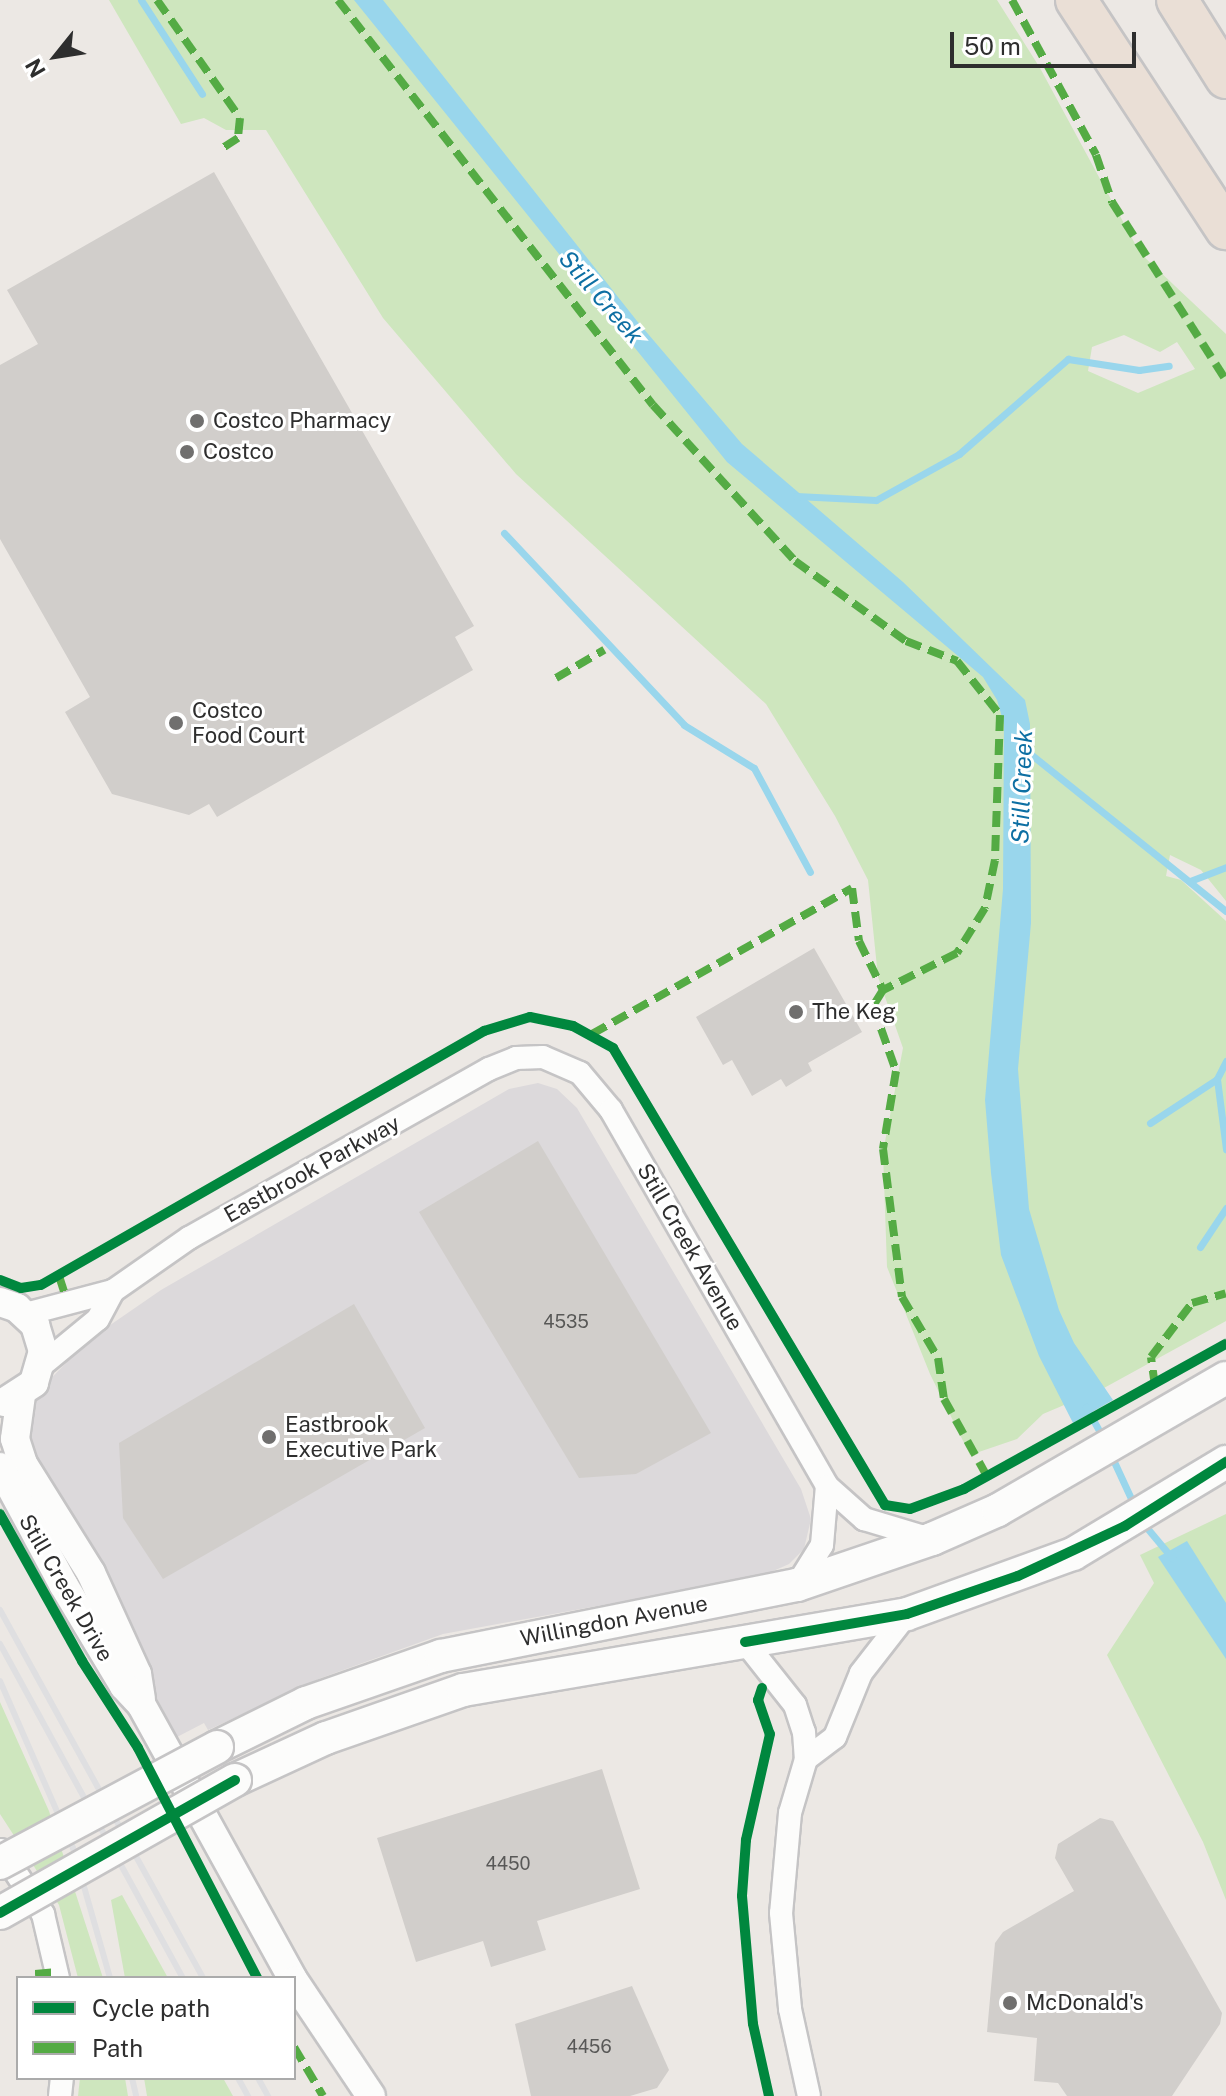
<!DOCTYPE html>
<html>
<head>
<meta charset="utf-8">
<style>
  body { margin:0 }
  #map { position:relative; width:1226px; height:2096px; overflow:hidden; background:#ece8e4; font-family:"Public Sans",sans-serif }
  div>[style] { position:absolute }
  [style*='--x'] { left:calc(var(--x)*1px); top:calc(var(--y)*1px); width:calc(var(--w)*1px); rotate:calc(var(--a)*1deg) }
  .industrial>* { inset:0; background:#dcd9db }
  .green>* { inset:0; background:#cee6be }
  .water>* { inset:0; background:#99d6ec }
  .stream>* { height:7px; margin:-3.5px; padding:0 3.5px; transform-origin:3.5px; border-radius:3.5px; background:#99d6ec }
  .building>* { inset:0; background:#d1cecb }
  .roads { filter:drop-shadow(2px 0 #c5c4c5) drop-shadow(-2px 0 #c5c4c5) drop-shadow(0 2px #c5c4c5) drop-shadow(0 -2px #c5c4c5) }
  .minor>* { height:22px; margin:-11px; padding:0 11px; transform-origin:11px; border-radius:11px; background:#fcfcfb }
  .tertiary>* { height:28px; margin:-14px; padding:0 14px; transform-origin:14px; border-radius:14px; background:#fcfcfb }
  .secondary>* { height:32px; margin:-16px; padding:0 16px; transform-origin:16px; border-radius:16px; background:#fcfcfb }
  .motorway>* { height:40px; margin:-20px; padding:0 20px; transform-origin:20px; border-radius:20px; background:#eadfd6 }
  .rail>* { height:6px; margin:-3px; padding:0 3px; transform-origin:3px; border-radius:3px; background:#dfdfe1 }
  .bridges { filter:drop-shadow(2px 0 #c5c4c5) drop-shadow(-2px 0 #c5c4c5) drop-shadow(0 2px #c5c4c5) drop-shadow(0 -2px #c5c4c5) }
  .secondary-bridge>* { height:32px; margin:-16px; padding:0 16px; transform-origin:16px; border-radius:16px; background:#fcfcfb }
  .quiet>* { height:8px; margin-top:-4px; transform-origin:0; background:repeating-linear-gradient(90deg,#54ab44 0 16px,transparent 0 24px) }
  .cycleway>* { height:10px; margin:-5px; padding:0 5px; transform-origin:5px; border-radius:5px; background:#00873e }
  .dots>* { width:22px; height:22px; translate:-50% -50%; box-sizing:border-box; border:4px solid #fff; border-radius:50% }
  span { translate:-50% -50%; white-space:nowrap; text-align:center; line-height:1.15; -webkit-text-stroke:6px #fff; paint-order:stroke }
  .number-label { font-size:18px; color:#585857 }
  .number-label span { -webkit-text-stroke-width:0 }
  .poi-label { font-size:22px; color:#2e2e2e }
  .left { translate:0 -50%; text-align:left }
  .street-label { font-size:22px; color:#2e2e2e }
  .water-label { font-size:24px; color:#0d6fa3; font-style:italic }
  .legend { position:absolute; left:16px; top:1976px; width:280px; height:104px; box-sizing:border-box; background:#fff; border:2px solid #ababab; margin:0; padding:10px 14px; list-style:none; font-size:24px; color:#2e2e2e }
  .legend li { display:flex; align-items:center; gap:16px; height:40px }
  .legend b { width:40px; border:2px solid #ababab }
  .north { position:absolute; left:16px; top:16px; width:80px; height:80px; -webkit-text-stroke:6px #fff; paint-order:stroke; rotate:240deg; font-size:22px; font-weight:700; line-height:32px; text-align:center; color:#2e2e2e }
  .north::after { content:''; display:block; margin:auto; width:28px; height:36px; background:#2e2e2e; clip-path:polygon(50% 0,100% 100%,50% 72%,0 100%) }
  .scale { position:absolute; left:950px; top:32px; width:186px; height:36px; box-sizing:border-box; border:4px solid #2e2e2e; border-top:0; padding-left:10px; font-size:24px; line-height:28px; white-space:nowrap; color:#2e2e2e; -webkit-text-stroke:6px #fff; paint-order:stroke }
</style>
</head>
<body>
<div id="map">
  <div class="industrial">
    <i style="clip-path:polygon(538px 1083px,557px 1089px,577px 1108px,801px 1489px,811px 1519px,804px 1549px,789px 1564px,762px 1576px,443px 1634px,321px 1678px,208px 1730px,204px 1723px,177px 1737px,33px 1460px,27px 1425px,37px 1393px,87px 1341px,161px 1290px,509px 1089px)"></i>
  </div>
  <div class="green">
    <i style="clip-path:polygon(evenodd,109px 0,997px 0,1040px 68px,1140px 253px,1226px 334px,1226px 901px,1201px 870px,1170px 855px,1166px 876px,1181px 880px,1226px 921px,1226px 1321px,1104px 1388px,1043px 1414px,1017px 1439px,970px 1455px,930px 1374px,887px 1267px,883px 1152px,903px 1048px,878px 977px,868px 880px,835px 816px,766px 704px,516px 474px,383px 318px,266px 130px,226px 130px,204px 118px,181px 124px,109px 0,1124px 335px,1160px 352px,1177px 342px,1195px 369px,1138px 393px,1088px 371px,1092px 347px,1124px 335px)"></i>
    <i style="clip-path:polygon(1226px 1514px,1226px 1900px,1203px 1842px,1107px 1655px,1154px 1583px,1140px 1555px)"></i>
    <i style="clip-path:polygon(0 1702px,49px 1811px,103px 1978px,78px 1978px,59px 1905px,0 1814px)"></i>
    <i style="clip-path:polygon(122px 1895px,168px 1978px,125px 1978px,111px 1900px)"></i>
    <i style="clip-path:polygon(80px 2078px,125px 2078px,128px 2096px,78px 2096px)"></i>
    <i style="clip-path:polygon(144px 2078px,223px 2078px,233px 2096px,147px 2096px)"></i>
  </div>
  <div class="water">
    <i style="clip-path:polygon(354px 0,383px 0,637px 321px,742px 444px,903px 582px,1025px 700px,1030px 724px,1031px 923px,1018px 1069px,1029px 1209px,1059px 1310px,1074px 1343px,1113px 1400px,1073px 1423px,1039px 1356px,1001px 1255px,991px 1173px,985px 1100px,1003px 889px,1004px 724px,997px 700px,983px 677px,727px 462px)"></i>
    <i style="clip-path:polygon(1187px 1541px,1226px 1603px,1226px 1659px,1158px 1557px)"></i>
  </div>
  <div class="stream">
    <i style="--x:141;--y:0;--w:112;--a:57"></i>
    <i style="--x:796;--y:496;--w:80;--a:2.9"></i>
    <i style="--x:876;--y:500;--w:95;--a:-29"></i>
    <i style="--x:959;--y:454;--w:145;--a:-41.1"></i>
    <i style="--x:1068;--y:359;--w:72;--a:8.8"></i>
    <i style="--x:1139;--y:370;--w:30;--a:-8"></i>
    <i style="--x:504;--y:533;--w:263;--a:46.8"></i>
    <i style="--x:684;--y:725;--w:82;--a:31.6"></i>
    <i style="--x:754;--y:768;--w:118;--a:61.7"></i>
    <i style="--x:1028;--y:752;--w:254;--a:38.8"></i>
    <i style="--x:1190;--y:881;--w:39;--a:-21"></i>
    <i style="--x:1226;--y:1061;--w:20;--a:117"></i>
    <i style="--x:1217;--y:1079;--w:71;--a:82.7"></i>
    <i style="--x:1150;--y:1123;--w:80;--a:-33.3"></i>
    <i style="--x:1200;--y:1247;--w:47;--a:-56.3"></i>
    <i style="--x:1086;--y:1407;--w:35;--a:61"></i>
    <i style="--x:1110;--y:1453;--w:60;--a:65.2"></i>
    <i style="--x:1142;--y:1522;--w:47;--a:50.2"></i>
  </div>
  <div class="building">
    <i style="clip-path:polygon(214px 172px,474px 626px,455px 637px,473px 670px,217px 817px,209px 804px,189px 815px,112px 794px,65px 712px,90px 697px,0 539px,0 365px,38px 344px,7px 290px)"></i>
    <i style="clip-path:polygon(814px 948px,862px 1032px,808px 1063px,812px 1071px,786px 1087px,781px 1079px,752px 1096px,732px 1060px,723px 1065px,696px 1017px)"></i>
    <i style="clip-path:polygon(538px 1141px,711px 1433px,636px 1474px,579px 1478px,419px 1212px)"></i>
    <i style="clip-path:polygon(354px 1304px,425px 1428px,163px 1579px,123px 1518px,119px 1443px)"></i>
    <i style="clip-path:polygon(602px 1769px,640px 1889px,537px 1921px,546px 1950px,491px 1967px,483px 1941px,416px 1962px,377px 1838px)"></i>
    <i style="clip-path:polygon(1100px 1818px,1113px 1821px,1222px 2013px,1220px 2024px,1172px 2096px,1067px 2096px,1058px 2083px,1034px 2081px,1037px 2038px,987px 2032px,995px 1943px,1003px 1932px,1074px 1891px,1055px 1858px,1058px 1844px)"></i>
    <i style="clip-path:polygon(632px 1986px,669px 2070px,657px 2088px,630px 2096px,531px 2096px,515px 2024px)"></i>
  </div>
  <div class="roads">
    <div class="minor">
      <i style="--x:26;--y:1314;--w:90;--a:-14.8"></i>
      <i style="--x:42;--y:1365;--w:72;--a:-39.4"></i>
      <i style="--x:98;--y:1319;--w:32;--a:-62"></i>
      <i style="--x:113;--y:1291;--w:93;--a:-34.9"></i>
      <i style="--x:189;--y:1238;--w:344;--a:-29.4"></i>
      <i style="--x:489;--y:1069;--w:29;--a:-22"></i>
      <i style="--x:516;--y:1058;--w:27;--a:-2"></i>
      <i style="--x:543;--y:1057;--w:40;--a:23.4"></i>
      <i style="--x:580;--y:1073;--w:48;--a:50"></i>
      <i style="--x:611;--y:1110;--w:434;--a:60.1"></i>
      <i style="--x:827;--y:1486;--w:50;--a:41.7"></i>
      <i style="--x:864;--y:1519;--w:66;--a:16.8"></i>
      <i style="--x:797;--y:1585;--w:47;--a:-58"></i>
      <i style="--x:822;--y:1545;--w:59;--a:-85.2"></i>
      <i style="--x:745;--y:1642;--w:80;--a:51.6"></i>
      <i style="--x:795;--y:1705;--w:28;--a:72"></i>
      <i style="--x:804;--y:1732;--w:27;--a:86"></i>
      <i style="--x:806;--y:1759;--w:56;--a:106.5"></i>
      <i style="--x:790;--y:1813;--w:100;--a:95.1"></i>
      <i style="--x:781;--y:1913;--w:96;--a:84.6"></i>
      <i style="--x:790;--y:2009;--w:89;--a:77.7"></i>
      <i style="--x:806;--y:1759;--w:36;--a:-37"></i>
      <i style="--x:835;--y:1737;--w:69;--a:-67.9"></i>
      <i style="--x:861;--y:1673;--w:75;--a:-52.1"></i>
      <i style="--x:1;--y:1850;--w:77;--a:56.7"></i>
      <i style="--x:43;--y:1914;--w:66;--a:76.8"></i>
      <i style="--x:60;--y:2096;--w:18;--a:-84"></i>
    </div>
    <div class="tertiary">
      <i style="--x:0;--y:1302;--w:18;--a:19"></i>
      <i style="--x:17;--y:1308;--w:25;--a:43"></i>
      <i style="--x:35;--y:1325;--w:27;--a:73"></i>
      <i style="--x:43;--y:1351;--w:33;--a:106"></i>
      <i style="--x:34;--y:1383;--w:35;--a:147"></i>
      <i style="--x:21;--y:1395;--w:44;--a:97.8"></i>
      <i style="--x:15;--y:1439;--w:26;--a:72"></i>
      <i style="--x:23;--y:1464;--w:128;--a:58"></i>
      <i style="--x:91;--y:1573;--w:111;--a:65.5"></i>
      <i style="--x:137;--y:1674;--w:25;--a:81"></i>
      <i style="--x:0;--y:1467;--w:133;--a:61.7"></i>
      <i style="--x:63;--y:1584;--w:119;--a:59.1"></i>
      <i style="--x:124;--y:1686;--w:25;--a:47"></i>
      <i style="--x:141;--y:1704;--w:313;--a:61.1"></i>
      <i style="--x:294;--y:1981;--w:138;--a:56.2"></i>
    </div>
    <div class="secondary">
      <i style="--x:217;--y:1747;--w:99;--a:-26.3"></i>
      <i style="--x:306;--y:1703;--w:143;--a:-19.2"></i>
      <i style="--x:441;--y:1656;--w:363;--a:-11.3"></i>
      <i style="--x:797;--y:1585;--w:143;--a:-18.8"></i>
      <i style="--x:932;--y:1539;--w:72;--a:-23.7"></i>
      <i style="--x:998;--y:1510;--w:263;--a:-30.1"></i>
      <i style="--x:235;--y:1780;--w:100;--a:-24.8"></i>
      <i style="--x:326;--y:1738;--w:145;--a:-19.3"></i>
      <i style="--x:463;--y:1690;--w:450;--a:-9.7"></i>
      <i style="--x:907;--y:1614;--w:177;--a:-19.9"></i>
      <i style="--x:1073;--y:1554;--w:179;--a:-31"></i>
    </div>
    <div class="motorway">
      <i style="--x:1076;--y:0;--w:274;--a:56.8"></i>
      <i style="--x:1177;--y:0;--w:92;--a:57.9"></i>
    </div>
  </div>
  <div class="rail">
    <i style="--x:0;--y:1610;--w:420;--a:61.1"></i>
    <i style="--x:0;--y:1644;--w:381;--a:61.3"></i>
    <i style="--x:0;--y:1681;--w:182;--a:66.4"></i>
    <i style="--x:73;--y:1848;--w:135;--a:74.1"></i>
    <i style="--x:132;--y:2078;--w:18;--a:77"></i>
    <i style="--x:238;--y:2078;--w:21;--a:61"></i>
    <i style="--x:258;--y:2078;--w:21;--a:61"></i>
  </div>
  <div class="bridges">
    <div class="secondary-bridge">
      <i style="--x:0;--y:1863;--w:246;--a:-28.1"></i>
      <i style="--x:0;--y:1913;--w:270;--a:-29.5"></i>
    </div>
  </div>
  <div class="quiet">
    <i style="--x:157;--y:0;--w:144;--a:54.9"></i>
    <i style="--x:240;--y:118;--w:20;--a:96"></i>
    <i style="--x:238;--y:138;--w:20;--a:147"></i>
    <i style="--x:338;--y:0;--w:513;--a:52.13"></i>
    <i style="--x:653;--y:405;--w:211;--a:47.7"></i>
    <i style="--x:795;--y:561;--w:137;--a:35.8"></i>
    <i style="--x:906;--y:641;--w:55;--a:21.4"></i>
    <i style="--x:957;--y:661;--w:69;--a:51.5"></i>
    <i style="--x:1000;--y:715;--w:145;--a:92"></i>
    <i style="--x:995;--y:860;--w:49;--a:101.8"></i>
    <i style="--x:985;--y:908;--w:53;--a:121.9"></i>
    <i style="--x:957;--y:953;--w:83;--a:153.4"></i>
    <i style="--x:883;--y:990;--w:19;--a:122"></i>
    <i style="--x:873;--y:1006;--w:69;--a:70.5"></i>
    <i style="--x:896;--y:1071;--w:79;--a:99.5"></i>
    <i style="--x:883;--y:1149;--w:149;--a:82.7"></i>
    <i style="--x:902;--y:1297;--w:71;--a:59.5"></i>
    <i style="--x:938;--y:1358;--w:41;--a:81.7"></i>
    <i style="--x:944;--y:1399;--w:90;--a:60.9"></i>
    <i style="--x:1012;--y:0;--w:176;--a:61.5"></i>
    <i style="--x:1096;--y:155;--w:50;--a:71.2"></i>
    <i style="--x:1112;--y:202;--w:211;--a:57.4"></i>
    <i style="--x:556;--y:678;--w:56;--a:-30.3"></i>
    <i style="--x:592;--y:1034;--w:298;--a:-29.3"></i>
    <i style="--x:852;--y:888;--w:53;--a:82.5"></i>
    <i style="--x:859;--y:941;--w:55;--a:63.9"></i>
    <i style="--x:59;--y:1276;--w:23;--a:72"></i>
    <i style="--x:1155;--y:1386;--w:29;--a:-98"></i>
    <i style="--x:1151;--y:1357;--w:68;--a:-52.8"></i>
    <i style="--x:1192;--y:1303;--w:35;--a:-16"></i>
    <i style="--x:35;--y:1974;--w:22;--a:-5"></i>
    <i style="--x:294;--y:2047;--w:57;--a:59.4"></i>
  </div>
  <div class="cycleway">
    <i style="--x:0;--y:1280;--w:22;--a:21"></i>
    <i style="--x:21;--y:1288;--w:20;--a:-9"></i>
    <i style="--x:41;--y:1285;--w:511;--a:-29.83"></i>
    <i style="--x:484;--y:1031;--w:48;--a:-16.9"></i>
    <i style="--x:530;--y:1017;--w:44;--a:11.8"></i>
    <i style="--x:573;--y:1026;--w:46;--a:28.8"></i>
    <i style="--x:613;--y:1048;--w:532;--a:59.24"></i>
    <i style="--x:885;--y:1505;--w:25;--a:9"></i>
    <i style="--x:910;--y:1509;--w:58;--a:-20.3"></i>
    <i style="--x:964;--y:1489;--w:299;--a:-29"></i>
    <i style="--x:0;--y:1514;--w:168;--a:60.8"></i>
    <i style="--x:82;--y:1661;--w:103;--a:57.2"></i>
    <i style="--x:138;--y:1748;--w:259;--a:62.6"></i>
    <i style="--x:745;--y:1642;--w:164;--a:-9.8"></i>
    <i style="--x:907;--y:1614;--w:117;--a:-18.9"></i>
    <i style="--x:1018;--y:1576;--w:118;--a:-25"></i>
    <i style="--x:1125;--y:1526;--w:120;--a:-32.4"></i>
    <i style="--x:762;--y:1688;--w:13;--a:108"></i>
    <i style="--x:758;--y:1700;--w:36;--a:71"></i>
    <i style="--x:770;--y:1734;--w:109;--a:102.8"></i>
    <i style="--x:746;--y:1840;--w:56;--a:94.1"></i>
    <i style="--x:742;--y:1896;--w:128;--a:85.1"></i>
    <i style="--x:753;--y:2024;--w:74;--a:77.5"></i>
    <i style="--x:0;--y:1913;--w:270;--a:-29.5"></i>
  </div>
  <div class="dots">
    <i style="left:197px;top:421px;background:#706f6e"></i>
    <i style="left:187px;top:452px;background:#706f6e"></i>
    <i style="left:176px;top:723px;background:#706f6e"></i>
    <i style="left:796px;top:1012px;background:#706f6e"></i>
    <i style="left:269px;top:1437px;background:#706f6e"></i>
    <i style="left:1010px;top:2003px;background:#706f6e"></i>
  </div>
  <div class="number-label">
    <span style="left:566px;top:1322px">4535</span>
    <span style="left:508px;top:1864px">4450</span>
    <span style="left:589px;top:2047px">4456</span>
  </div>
  <div class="poi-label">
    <span class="left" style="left:213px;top:421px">Costco Pharmacy</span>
    <span class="left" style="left:203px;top:452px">Costco</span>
    <span class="left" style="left:192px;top:723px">Costco<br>Food Court</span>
    <span class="left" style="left:812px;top:1012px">The Keg</span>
    <span class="left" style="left:285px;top:1437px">Eastbrook<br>Executive Park</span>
    <span class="left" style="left:1026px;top:2003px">McDonald's</span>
  </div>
  <div class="street-label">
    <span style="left:312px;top:1169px;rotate:-29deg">Eastbrook Parkway</span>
    <span style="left:690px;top:1247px;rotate:60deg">Still Creek Avenue</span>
    <span style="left:66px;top:1588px;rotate:60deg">Still Creek Drive</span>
    <span style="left:614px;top:1621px;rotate:-11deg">Willingdon Avenue</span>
  </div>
  <div class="water-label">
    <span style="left:601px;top:297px;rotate:49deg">Still Creek</span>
    <span style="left:1022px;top:787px;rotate:-88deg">Still Creek</span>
  </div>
  <ul class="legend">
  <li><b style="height:10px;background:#00873e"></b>Cycle path</li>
  <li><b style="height:10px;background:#54ab44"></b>Path</li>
  </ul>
  <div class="north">N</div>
  <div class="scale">50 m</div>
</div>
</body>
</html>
